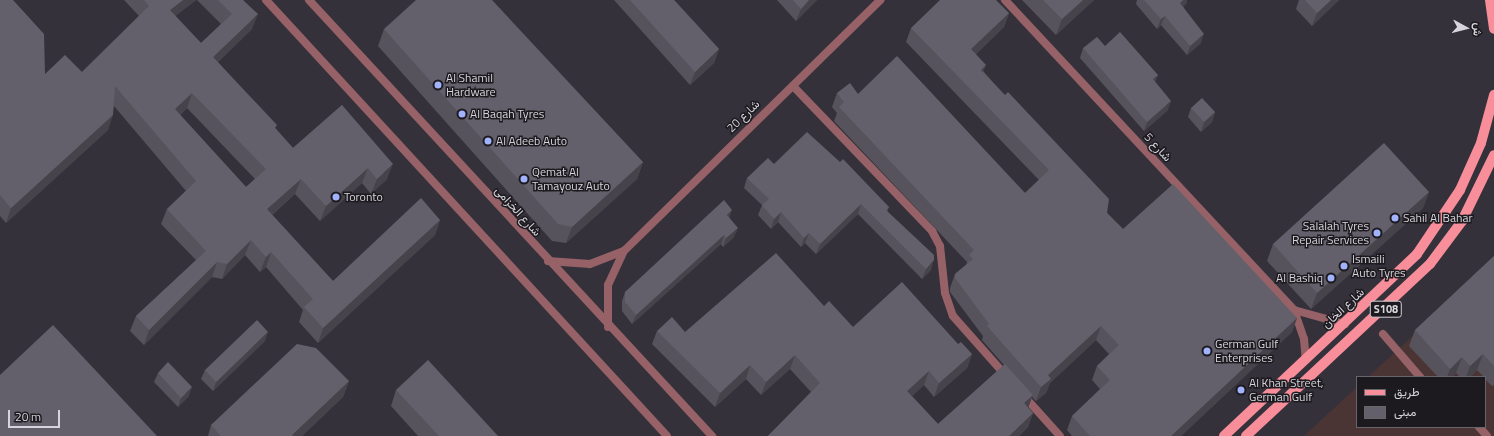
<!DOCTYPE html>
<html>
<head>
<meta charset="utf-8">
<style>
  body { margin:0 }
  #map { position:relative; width:1494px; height:436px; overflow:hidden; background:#35313b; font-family:"Titillium Web",Vazirmatn,sans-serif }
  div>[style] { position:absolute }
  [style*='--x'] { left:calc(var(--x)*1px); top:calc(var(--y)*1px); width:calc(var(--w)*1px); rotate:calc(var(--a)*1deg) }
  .industrial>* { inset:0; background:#4a3534 }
  .minor>* { height:8px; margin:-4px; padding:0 4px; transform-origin:4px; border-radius:4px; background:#976267 }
  .tertiary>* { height:8px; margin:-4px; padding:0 4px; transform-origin:4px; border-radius:4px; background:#976267 }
  .primary>* { height:10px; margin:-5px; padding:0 5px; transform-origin:5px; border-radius:5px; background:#f88e99 }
  .wall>* { inset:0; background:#56535c }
  .shaded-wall>* { inset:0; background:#46434b }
  .building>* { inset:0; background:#64606b }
  .dots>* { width:11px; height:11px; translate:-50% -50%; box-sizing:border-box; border:2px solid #1c1a1f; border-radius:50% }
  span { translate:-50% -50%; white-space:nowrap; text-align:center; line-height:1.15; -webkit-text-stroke:3px #1c1a1f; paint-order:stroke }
  .shield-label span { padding:1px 3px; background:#1c1a1f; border:1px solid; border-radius:3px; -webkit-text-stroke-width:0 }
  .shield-label { font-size:11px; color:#d7d4db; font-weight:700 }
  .poi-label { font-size:12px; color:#d7d4db }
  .left { translate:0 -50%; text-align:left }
  .right { translate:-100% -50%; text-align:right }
  .street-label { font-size:12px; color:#d7d4db }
  .legend { position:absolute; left:1356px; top:376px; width:130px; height:52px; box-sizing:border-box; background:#1c1a1f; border:1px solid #67646a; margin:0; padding:5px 7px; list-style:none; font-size:12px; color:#d7d4db }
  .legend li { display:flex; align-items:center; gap:8px; height:20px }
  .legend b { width:20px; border:1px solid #67646a }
  .north { position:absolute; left:1446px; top:8px; width:40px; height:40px; -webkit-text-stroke:3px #1c1a1f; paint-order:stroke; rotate:97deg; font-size:11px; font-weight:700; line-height:16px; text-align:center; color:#d7d4db }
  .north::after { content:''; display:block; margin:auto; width:14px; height:18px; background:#d7d4db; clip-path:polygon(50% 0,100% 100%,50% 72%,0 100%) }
  .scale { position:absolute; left:8px; top:410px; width:52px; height:18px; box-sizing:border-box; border:2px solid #d7d4db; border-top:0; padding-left:5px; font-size:12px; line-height:14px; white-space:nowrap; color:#d7d4db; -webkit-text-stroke:3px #1c1a1f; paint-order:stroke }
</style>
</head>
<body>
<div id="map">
  <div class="industrial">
    <i style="clip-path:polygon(1494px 261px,1494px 436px,1304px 436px,1357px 387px,1357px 427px,1485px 427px,1485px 377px,1368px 377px)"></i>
  </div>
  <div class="minor">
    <i style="--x:1005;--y:0;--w:424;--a:47"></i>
    <i style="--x:1294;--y:310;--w:31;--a:71"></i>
    <i style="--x:1304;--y:339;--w:21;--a:85"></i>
    <i style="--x:793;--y:86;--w:201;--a:46.2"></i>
    <i style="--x:932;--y:231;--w:17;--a:62"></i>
    <i style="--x:940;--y:246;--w:47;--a:83.9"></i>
    <i style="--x:945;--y:293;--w:24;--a:71"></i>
    <i style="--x:953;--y:316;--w:80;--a:48.5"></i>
    <i style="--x:548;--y:261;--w:42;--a:4.1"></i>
    <i style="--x:590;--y:264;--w:34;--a:-21"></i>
    <i style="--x:1294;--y:310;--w:53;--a:15.4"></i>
    <i style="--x:608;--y:327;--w:42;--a:-90"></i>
    <i style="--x:608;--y:285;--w:38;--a:-65"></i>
    <i style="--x:624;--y:251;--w:359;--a:-44.4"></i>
    <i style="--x:1383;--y:334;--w:57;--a:49.3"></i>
    <i style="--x:1023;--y:395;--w:55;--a:47.9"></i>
    <i style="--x:1479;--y:427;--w:12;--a:48"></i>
  </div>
  <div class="tertiary">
    <i style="--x:266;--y:0;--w:592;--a:47.39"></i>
    <i style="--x:309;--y:0;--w:594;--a:47.25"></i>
  </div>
  <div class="primary">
    <i style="--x:1490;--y:0;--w:29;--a:82"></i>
    <i style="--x:1224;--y:436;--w:265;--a:-43.3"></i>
    <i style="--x:1417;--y:254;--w:77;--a:-56.1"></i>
    <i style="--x:1460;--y:190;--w:51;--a:-65.9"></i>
    <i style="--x:1481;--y:143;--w:50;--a:-74.8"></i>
    <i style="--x:1246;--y:436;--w:252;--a:-43.1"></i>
    <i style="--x:1430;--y:264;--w:54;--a:-53.3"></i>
    <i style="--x:1462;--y:221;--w:73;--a:-64.1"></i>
  </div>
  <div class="wall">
    <i style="clip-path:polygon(evenodd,0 0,45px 74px,82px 72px,139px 16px,124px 0,196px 0,175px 16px,201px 43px,221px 24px,197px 0,243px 0,252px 29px,218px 62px,276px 129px,293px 148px,342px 105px,387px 179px,371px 194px,362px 183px,320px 221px,295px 194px,272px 215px,333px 281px,440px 220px,435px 235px,318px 343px,299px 322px,303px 310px,266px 267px,260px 272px,245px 255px,222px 279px,212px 277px,144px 345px,130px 331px,136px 316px,196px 260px,161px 224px,167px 209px,186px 191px,114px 106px,108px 130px,6px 223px,0 216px,0 0,187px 108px,255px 179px,246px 187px,180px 115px,187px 108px)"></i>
    <i style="clip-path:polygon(614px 0,674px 0,719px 49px,714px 63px,690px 85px)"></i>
    <i style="clip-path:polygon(777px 0,817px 0,796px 21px)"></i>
    <i style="clip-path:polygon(1022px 0,1094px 0,1056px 35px)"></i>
    <i style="clip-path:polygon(1137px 0,1187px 0,1186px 4px,1183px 6px,1201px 43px,1187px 55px,1161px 25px,1157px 29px,1136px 4px)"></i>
    <i style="clip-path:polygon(1299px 0,1339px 0,1312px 26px,1296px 9px)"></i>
    <i style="clip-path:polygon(1009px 13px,1004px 27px,976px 54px,984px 72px,1107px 213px,1123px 229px,1297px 318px,1292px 332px,1181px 436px,1072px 436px,1067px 430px,1072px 416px,1100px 389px,1092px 380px,1097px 366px,1109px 354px,1096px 340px,1050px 383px,1046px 393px,1036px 401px,1032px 397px,1028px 408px,1033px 413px,1028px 427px,1019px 436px,768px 436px,811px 392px,790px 369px,761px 395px,746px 379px,715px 407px,652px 344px,657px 331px,685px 332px,824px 306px,853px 327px,958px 344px,972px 354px,967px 368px,934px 397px,924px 385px,912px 396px,938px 424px,1004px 365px,982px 340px,983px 336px,950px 292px,950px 288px,955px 274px,966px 265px,967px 262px,834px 121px,837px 113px,832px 107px,837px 93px,858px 94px,1025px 193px,1039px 180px,906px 42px,911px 28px)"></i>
    <i style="clip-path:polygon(384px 29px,643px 162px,637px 179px,566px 243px,552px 241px,378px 46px)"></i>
    <i style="clip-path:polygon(1105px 46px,1158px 75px,1155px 82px,1168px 110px,1144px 131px,1080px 58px,1083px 48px)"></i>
    <i style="clip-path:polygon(1191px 108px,1215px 112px,1212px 122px,1201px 132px,1188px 117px)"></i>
    <i style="clip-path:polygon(774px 164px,889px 207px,887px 212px,931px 270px,922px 279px,858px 214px,816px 254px,805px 243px,801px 247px,778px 222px,771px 229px,758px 215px,762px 205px,744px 188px,747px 178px)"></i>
    <i style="clip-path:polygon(1429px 192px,1423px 208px,1311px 309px,1267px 261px,1273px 244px)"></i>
    <i style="clip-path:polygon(729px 218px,734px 237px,723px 247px,721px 244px,632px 324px,622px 311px,622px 301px,625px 292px)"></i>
    <i style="clip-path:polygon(1494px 256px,1494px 385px,1492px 386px,1485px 379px,1485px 377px,1484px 377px,1477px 370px,1470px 377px,1460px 377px,1456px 373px,1452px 377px,1438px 377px,1409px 346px,1415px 330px)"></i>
    <i style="clip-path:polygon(265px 341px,213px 391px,201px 379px,205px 370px)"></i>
    <i style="clip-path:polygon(158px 373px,189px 396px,178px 407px,154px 382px)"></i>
    <i style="clip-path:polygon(349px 381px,343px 397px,302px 436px,208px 436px,211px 425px)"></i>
    <i style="clip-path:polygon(396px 390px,498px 436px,418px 436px,391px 406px)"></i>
  </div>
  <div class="shaded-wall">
    <i style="clip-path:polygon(183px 0,196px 0,164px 25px,170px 10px)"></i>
    <i style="clip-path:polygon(809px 0,817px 0,796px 21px,801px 9px)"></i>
    <i style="clip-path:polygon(1083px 0,1094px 0,1056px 35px,1062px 19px)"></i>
    <i style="clip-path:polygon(1183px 0,1187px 0,1186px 4px,1177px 12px,1180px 3px)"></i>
    <i style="clip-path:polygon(1331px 0,1339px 0,1312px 26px,1317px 13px)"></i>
    <i style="clip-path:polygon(1009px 13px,1004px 27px,966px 63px,971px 49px)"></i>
    <i style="clip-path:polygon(258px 14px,252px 29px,208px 72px,213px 57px)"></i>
    <i style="clip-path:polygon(1165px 16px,1161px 25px,1157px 29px,1161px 19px)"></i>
    <i style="clip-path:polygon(1204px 34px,1201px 43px,1187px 55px,1190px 46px)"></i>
    <i style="clip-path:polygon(719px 49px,714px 63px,690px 85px,695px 72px)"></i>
    <i style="clip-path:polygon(986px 65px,981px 79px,981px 70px)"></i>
    <i style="clip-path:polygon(1158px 75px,1154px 84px,1153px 79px)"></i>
    <i style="clip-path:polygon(192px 93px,187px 108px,170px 124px,175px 109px)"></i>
    <i style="clip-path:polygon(1171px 101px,1168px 110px,1144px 131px,1147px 122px)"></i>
    <i style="clip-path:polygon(1215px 112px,1212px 122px,1201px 132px,1204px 122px)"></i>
    <i style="clip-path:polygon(113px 115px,108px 130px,6px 223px,11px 208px)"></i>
    <i style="clip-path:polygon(643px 162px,637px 179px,566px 243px,572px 227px)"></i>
    <i style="clip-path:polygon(393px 164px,387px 179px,371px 194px,377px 179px)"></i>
    <i style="clip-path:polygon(368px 168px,362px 183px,320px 221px,326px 206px)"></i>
    <i style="clip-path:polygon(301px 179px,295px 194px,261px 224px,267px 209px)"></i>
    <i style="clip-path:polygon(1429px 192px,1423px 208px,1311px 309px,1317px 293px)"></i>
    <i style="clip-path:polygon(861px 204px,858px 214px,816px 254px,820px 244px)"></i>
    <i style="clip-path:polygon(732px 210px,729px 219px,727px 215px)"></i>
    <i style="clip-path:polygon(781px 212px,778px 222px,771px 229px,774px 219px)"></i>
    <i style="clip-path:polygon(440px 220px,435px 235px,318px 343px,323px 328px)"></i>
    <i style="clip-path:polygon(738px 228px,734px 237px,723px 247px,726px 238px)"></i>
    <i style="clip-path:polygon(809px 233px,805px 243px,801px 247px,804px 238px)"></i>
    <i style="clip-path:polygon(724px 235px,721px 244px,632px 324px,636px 315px)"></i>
    <i style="clip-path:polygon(251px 240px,245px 255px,222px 279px,227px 264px)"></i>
    <i style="clip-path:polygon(271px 252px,266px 267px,260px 272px,266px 257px)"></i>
    <i style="clip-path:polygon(934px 260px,931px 270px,922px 279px,926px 269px)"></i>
    <i style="clip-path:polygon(217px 262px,212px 277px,144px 345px,149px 330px)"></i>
    <i style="clip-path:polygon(1297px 318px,1292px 332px,1181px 436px,1171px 436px)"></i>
    <i style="clip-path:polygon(1101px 326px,1096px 340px,1050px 383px,1046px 393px,1036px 401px,1041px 387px,1048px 375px)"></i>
    <i style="clip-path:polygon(268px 332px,265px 341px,213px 391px,216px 382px)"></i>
    <i style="clip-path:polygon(972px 354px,967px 368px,934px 397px,939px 383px)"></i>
    <i style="clip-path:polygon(1483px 354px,1477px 370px,1470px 377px,1466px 377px,1470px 366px)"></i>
    <i style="clip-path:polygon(795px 355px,790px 369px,761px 395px,766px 382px)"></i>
    <i style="clip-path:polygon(1462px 357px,1456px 373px,1452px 377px,1447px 377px,1450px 369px)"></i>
    <i style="clip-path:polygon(750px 365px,746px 379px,715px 407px,720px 393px)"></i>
    <i style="clip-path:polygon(929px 371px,924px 385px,903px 404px,907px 391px)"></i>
    <i style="clip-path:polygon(349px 381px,343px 397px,302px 436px,291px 436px,292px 435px)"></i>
    <i style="clip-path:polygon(192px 387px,189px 396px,178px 407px,181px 398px)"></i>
    <i style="clip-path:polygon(1033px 395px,1028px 408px,1024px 403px)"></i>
    <i style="clip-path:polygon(1033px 413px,1028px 427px,1019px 436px,1009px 436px)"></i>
  </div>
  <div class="building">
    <i style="clip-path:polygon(evenodd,0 0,13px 0,44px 34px,45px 74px,65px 55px,82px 72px,149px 6px,144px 0,183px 0,170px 10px,201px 43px,232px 14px,218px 0,243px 0,258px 14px,213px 57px,277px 125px,275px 128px,293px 148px,342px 105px,393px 164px,377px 179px,368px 168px,326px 206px,301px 179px,267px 209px,333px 281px,421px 198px,440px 220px,323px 328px,304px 307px,313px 299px,271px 252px,266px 257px,251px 240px,227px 264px,217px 262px,149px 330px,136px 316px,206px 251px,167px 209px,196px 181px,115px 86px,113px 115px,11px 208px,0 195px,0 0,192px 93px,266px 169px,246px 187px,175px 109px,192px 93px)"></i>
    <i style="clip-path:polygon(416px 0,492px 0,643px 162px,572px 227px,558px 224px,384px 29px)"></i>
    <i style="clip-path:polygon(630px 0,674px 0,719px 49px,695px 72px)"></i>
    <i style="clip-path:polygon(793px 0,809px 0,801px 9px)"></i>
    <i style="clip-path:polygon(940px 0,996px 0,1009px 13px,971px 49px,986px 65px,981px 70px,1005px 95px,1008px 92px,1109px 199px,1107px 213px,1123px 229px,1173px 184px,1297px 318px,1171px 436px,1090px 436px,1072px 416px,1110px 380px,1097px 366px,1119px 345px,1101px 326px,1048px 375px,1051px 379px,1041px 387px,987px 326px,989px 324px,955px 278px,955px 274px,973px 259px,969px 255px,974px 250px,839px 107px,844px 102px,837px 93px,850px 83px,858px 94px,897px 56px,1025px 193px,1049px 170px,911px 28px)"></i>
    <i style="clip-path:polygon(1043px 0,1083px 0,1062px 19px)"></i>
    <i style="clip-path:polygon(1144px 0,1183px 0,1180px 3px,1204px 34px,1190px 46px,1165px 16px,1161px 19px)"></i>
    <i style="clip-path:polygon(1305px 0,1331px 0,1317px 13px)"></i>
    <i style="clip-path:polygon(1120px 32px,1158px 75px,1153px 79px,1171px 101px,1147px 122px,1083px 48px,1097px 37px,1105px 46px)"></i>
    <i style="clip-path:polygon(1202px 98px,1215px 112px,1204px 122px,1191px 108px)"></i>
    <i style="clip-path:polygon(807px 132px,840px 162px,843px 159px,889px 207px,886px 210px,934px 255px,934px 260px,926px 269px,861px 204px,820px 244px,809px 233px,804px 238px,781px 212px,774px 219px,762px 205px,769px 199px,747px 178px,768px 158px,774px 164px)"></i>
    <i style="clip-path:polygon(1384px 143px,1429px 192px,1317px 293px,1273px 244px)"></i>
    <i style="clip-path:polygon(724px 200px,732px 210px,727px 215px,738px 228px,726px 238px,724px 235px,636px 315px,625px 302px,625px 292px)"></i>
    <i style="clip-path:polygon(776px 253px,824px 306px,829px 301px,853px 327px,902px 282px,958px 344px,961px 342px,972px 354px,939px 383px,929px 371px,907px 391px,938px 424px,1005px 364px,1033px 395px,1024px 403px,1033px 413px,1009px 436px,768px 436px,820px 383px,795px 355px,766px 382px,750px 365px,720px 393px,657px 331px,672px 317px,685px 332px)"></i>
    <i style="clip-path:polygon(1494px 256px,1494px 366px,1483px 354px,1470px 366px,1462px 357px,1450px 369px,1415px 330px)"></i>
    <i style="clip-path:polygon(257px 320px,268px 332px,216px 382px,205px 370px)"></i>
    <i style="clip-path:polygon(53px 325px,157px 436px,0 436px,0 375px)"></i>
    <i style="clip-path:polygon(297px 344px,316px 348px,349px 381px,292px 435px,293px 436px,221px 436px,211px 425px)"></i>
    <i style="clip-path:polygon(428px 360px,498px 436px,439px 436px,396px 390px)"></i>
    <i style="clip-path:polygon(168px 362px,192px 387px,181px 398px,158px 373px)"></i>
  </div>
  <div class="dots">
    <i style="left:438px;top:85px;background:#a1b3fd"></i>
    <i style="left:462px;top:114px;background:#a1b3fd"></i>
    <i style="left:488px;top:141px;background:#a1b3fd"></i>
    <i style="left:524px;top:179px;background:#a1b3fd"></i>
    <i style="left:336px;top:197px;background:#a1b3fd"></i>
    <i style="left:1395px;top:218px;background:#a1b3fd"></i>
    <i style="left:1377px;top:233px;background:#a1b3fd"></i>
    <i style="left:1344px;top:266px;background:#a1b3fd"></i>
    <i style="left:1331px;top:278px;background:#a1b3fd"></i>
    <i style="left:1207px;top:351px;background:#a1b3fd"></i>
    <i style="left:1241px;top:390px;background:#a1b3fd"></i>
  </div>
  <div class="shield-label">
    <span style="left:1386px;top:309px">S108</span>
  </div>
  <div class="poi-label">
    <span class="left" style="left:446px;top:85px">Al Shamil<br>Hardware</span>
    <span class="left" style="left:470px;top:114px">Al Baqah Tyres</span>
    <span class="left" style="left:496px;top:141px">Al Adeeb Auto</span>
    <span class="left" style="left:532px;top:179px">Qemat Al<br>Tamayouz Auto</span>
    <span class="left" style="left:344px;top:197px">Toronto</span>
    <span class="left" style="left:1403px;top:218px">Sahil Al Bahar</span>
    <span class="right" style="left:1369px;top:233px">Salalah Tyres<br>Repair Services</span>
    <span class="left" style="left:1352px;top:266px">Ismaili<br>Auto Tyres</span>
    <span class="right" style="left:1323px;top:278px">Al Bashiq</span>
    <span class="left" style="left:1215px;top:351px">German Gulf<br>Enterprises</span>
    <span class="left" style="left:1249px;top:390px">Al Khan Street,<br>German Gulf</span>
  </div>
  <div class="street-label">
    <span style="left:743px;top:116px;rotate:-44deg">شارع 20</span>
    <span style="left:1158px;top:147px;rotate:47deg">شارع 5</span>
    <span style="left:518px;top:211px;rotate:48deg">شارع الخزامى</span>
    <span style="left:1343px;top:308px;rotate:-43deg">شارع الخان</span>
  </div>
  <ul class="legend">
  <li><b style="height:5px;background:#f88e99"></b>طريق</li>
  <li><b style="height:11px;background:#64606b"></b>مبنى</li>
  </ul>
  <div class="north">ش</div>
  <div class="scale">20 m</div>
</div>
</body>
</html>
